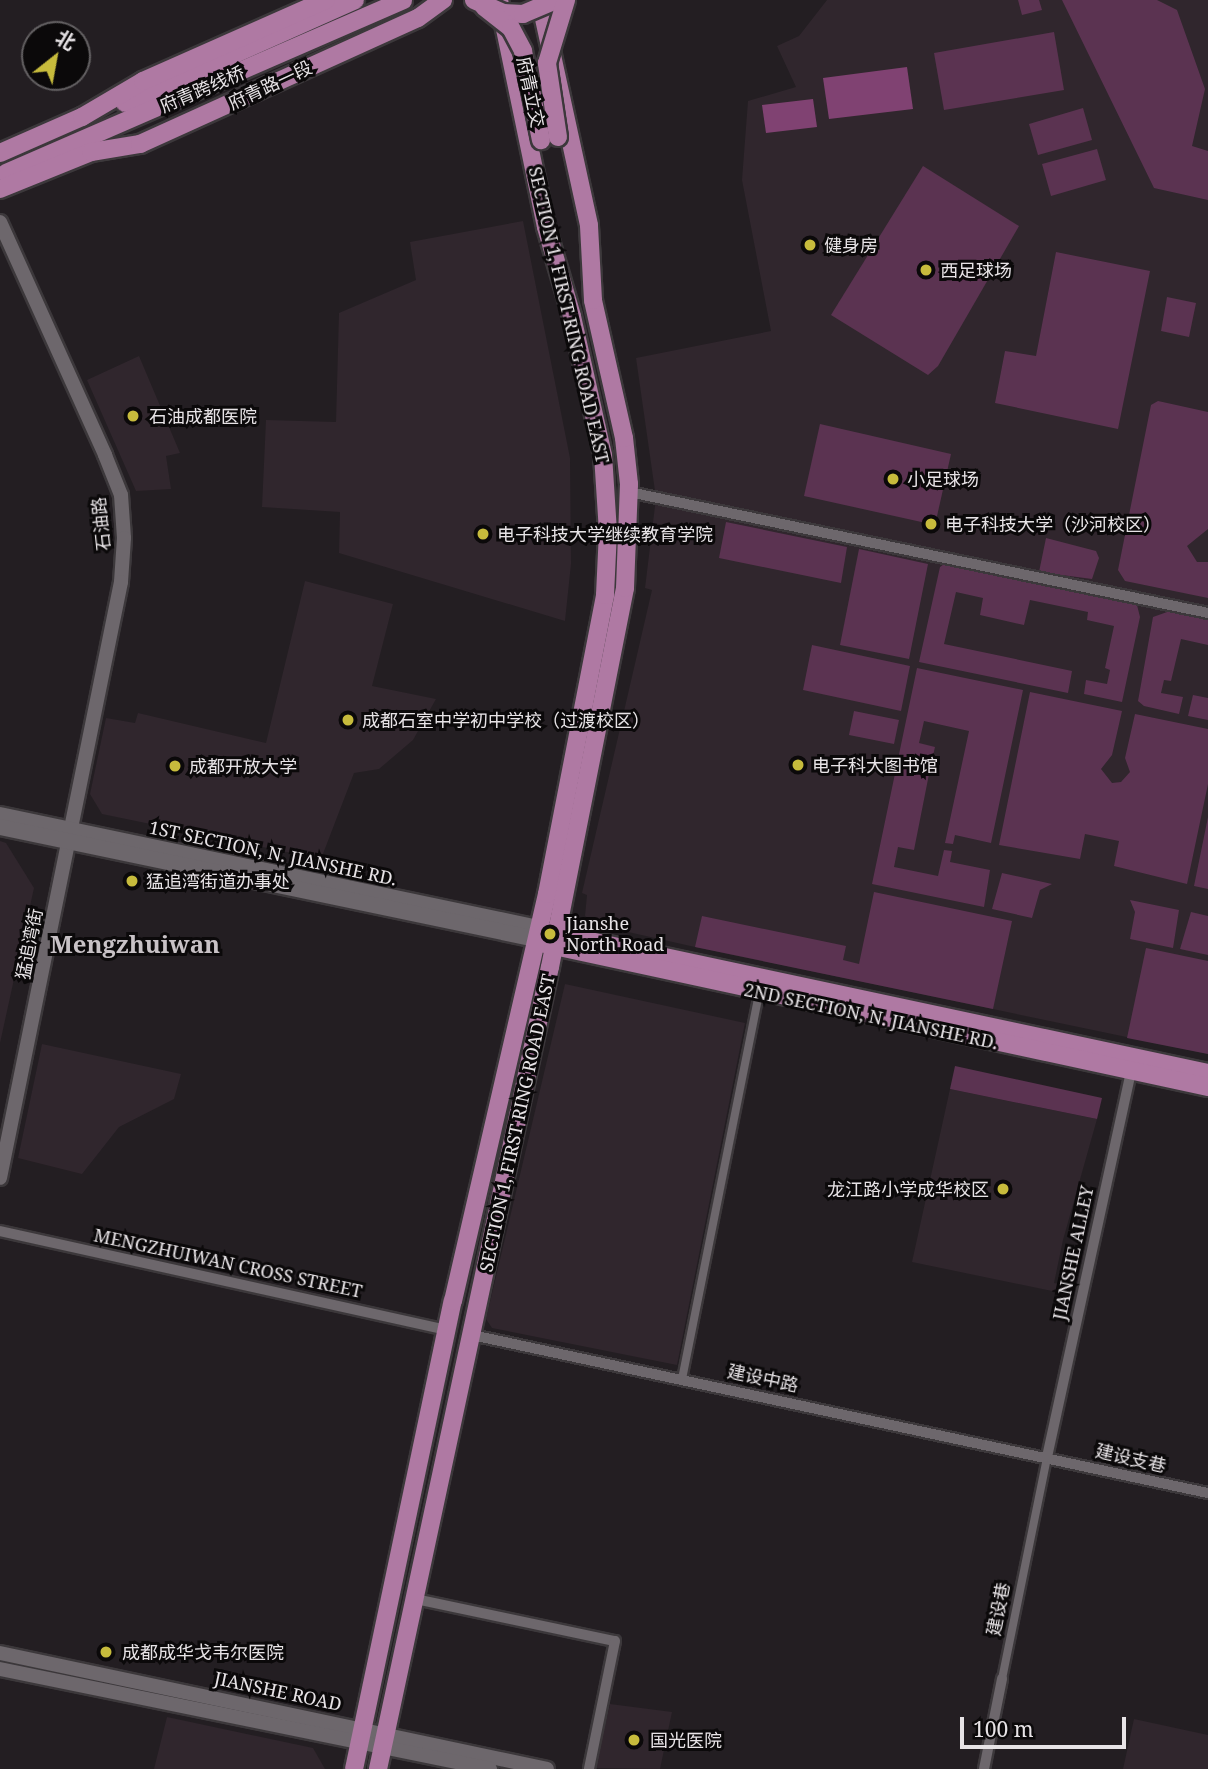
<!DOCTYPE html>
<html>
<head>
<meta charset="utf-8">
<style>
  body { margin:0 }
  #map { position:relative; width:1208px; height:1769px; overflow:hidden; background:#231e22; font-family:"Noto Serif","Noto Sans SC",serif }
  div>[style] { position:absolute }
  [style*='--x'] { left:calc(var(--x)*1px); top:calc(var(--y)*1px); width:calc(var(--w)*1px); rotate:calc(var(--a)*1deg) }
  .built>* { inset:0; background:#30262d }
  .green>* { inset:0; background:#5b3351 }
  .water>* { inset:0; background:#804272 }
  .roads { filter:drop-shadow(2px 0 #3c383b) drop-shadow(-2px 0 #3c383b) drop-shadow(0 2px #3c383b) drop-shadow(0 -2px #3c383b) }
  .pedestrian>* { height:8px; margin:-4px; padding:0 4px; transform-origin:4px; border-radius:4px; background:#6d676c }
  .minor>* { height:10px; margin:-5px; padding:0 5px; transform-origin:5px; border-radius:5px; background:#6d676c }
  .tertiary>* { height:14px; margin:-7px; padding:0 7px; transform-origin:7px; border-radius:7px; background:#6d676c }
  .secondary>* { height:16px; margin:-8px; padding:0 8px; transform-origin:8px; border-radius:8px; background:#6d676c }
  .primary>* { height:18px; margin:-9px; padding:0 9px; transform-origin:9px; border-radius:9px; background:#af79a3 }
  .bridges { filter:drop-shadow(2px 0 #3c383b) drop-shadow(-2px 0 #3c383b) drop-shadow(0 2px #3c383b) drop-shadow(0 -2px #3c383b) }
  .primary-bridge>* { height:18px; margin:-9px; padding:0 9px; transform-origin:9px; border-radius:9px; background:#af79a3 }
  .dots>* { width:19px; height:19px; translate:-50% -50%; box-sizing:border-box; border:4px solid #0b090a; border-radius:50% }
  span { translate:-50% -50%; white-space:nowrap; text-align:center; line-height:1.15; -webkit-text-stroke:6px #0b090a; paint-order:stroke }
  .street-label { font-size:18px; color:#e7e3e6 }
  .poi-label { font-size:18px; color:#e7e3e6 }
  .left { translate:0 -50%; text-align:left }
  .right { translate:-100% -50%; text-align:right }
  .district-label { font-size:24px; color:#c8c2c6; font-weight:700 }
  .north { position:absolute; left:21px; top:21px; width:70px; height:70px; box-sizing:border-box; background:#0b090a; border:2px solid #636062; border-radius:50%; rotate:31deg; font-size:19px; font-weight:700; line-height:28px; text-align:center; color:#e7e3e6 }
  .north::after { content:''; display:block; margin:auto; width:24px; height:32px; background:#c7bb3c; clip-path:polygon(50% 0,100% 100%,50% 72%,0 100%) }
  .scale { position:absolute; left:960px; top:1717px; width:166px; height:32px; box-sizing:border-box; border:4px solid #e7e3e6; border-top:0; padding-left:9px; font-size:21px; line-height:24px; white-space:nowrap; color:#e7e3e6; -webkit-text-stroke:5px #0b090a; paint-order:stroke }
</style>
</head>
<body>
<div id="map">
  <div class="built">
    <i style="clip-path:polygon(827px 0,1208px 0,1208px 1054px,695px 947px,597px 925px,585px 916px,587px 895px,582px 893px,652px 590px,645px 588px,656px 498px,636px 358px,771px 331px,742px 180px,748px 101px,796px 87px,777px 46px,799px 36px)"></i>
    <i style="clip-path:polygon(523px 221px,570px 458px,571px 564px,565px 621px,339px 553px,340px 512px,262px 507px,266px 420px,336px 422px,339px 313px,416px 280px,410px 242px)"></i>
    <i style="clip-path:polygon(139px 356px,180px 453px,166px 456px,171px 489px,136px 491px,87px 380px)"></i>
    <i style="clip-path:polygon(305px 581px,393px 604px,372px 686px,436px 699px,413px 740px,379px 769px,354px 773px,321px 859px,102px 814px,90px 794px,106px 718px,135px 723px,138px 713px,266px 743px)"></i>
    <i style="clip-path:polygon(0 841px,6px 843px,34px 888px,0 1043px)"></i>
    <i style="clip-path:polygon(565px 984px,745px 1023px,677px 1365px,492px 1328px,486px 1319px)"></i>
    <i style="clip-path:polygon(42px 1044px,181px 1074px,174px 1099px,119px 1127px,82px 1174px,18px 1158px)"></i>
    <i style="clip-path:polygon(950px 1089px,1097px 1119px,1063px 1240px,1054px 1283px,1059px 1284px,1057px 1292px,912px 1262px)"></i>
    <i style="clip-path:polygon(610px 1704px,672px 1712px,660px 1769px,595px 1768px)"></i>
    <i style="clip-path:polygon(167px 1717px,313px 1748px,325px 1769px,154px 1769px)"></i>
    <i style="clip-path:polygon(1134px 1719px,1208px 1735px,1208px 1769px,1123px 1769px)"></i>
  </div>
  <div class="green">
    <i style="clip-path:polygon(1018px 0,1039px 0,1042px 10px,1022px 15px)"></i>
    <i style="clip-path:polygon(1062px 0,1157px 0,1177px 10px,1205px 89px,1192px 146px,1208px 151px,1208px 200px,1154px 188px)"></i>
    <i style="clip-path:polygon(1054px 32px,1064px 90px,944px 110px,934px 53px)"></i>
    <i style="clip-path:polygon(1083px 108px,1092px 140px,1038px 155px,1029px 124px)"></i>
    <i style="clip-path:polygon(1097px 149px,1106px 180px,1051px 196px,1042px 164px)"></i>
    <i style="clip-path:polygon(923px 166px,1019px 226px,938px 366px,928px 375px,831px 315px)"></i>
    <i style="clip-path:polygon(1056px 252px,1150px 271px,1118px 429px,995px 403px,1005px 351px,1036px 356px)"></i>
    <i style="clip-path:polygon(1167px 297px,1196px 303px,1189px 337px,1161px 331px)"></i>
    <i style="clip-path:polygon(1158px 401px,1208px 412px,1208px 529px,1187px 546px,1197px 562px,1208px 562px,1208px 598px,1125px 581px,1118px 570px,1151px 405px)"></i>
    <i style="clip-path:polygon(820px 424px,951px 454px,935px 525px,804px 496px)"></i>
    <i style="clip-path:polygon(726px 522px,847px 547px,841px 583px,719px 558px)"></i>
    <i style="clip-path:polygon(1046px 538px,1096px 551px,1099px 558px,1092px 579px,1039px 572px)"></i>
    <i style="clip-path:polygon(859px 549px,928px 564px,909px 659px,840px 645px)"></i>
    <i style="clip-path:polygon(947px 562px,1137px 605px,1140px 617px,1122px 702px,1084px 694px,1086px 680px,1107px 684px,1110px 670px,1105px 668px,1114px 626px,1087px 620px,1088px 612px,1030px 600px,1024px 625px,980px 615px,983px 598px,956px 592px,944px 644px,1072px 671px,1068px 693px,919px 662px,940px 567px)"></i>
    <i style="clip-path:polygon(1170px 611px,1208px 619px,1208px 645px,1181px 639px,1171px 681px,1164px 680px,1161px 693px,1183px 697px,1179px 714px,1144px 706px,1138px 701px,1153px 617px)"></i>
    <i style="clip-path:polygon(812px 645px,910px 666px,901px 711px,803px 690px)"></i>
    <i style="clip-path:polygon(917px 668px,1023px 690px,991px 843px,955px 835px,953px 844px,945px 843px,969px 731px,924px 721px,919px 743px,935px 747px,931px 764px,914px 850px,898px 847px,894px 867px,938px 876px,944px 850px,952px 851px,950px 862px,990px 870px,984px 907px,872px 884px)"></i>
    <i style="clip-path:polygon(1030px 692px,1122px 711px,1112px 755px,1101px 769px,1112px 783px,1121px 782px,1130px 772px,1125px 758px,1135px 714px,1208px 729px,1208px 784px,1187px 884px,1114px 866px,1119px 841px,1085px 834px,1080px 859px,999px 845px)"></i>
    <i style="clip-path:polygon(1193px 695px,1208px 698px,1208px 720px,1188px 716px)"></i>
    <i style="clip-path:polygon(854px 711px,899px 720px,894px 744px,849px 735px)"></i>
    <i style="clip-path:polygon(1208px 817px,1208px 889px,1194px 886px)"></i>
    <i style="clip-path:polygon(1002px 873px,1052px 884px,1040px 890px,1032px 918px,992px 909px)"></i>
    <i style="clip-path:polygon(874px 892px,1012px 921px,993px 1009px,695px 947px,702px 916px,846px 946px,843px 960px,859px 964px)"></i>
    <i style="clip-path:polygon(1130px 900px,1179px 910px,1173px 948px,1130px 939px,1135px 912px)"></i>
    <i style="clip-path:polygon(1191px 912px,1208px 916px,1208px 955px,1180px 949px)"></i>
    <i style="clip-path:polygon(1146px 948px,1208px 961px,1208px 1054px,1127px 1038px)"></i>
    <i style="clip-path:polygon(955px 1066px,1102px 1098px,1097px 1119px,950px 1089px)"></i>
  </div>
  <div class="water">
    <i style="clip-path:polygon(907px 67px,913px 109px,829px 119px,823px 78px)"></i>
    <i style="clip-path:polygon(813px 99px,817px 127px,766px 133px,762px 105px)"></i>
  </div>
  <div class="roads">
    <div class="pedestrian">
      <i style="--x:682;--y:1379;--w:394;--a:-78.7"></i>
      <i style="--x:1002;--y:1679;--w:227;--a:-78.5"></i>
    </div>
    <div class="minor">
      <i style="--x:629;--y:492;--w:592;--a:11.8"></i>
      <i style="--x:0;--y:1231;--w:459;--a:12.5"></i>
      <i style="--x:472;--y:1335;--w:753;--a:12.12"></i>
      <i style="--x:1047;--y:1457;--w:400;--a:-77.7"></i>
      <i style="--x:415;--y:1599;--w:204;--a:11.9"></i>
      <i style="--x:615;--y:1641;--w:131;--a:101.5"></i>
      <i style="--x:984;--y:1769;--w:92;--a:-78.7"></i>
    </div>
    <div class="tertiary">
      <i style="--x:0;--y:222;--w:256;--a:65.7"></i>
      <i style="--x:105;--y:455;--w:43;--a:68.2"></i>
      <i style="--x:121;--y:495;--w:43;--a:86"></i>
      <i style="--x:124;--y:538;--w:44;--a:93.9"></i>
      <i style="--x:121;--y:582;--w:608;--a:101.48"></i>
      <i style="--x:0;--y:1653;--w:559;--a:11.97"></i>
      <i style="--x:0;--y:1669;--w:500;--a:11.53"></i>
    </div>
    <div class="secondary">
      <i style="--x:0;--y:815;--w:550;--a:11.86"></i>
      <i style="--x:0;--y:827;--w:548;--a:11.8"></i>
    </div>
    <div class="primary">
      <i style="--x:125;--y:103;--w:252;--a:-24.1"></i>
      <i style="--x:0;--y:153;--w:90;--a:-23.7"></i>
      <i style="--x:82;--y:117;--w:71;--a:-30.5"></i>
      <i style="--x:143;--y:81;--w:200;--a:-23.9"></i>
      <i style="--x:6;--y:173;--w:433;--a:-23.5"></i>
      <i style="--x:0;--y:189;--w:98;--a:-22.1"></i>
      <i style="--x:91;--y:152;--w:50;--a:-9.3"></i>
      <i style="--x:140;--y:144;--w:305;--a:-24.4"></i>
      <i style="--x:418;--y:18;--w:31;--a:-36"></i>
      <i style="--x:548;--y:932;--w:675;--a:12.06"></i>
      <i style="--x:545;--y:944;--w:678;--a:12.17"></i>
      <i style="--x:354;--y:1769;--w:478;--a:-78.1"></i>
      <i style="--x:453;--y:1301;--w:418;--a:-77"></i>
      <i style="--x:547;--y:894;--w:305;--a:-79"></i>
      <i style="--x:605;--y:595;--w:63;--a:-87.3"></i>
      <i style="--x:608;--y:532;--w:77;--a:-93.7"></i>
      <i style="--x:603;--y:455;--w:142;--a:-102.6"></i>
      <i style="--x:572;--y:316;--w:93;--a:-106.3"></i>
      <i style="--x:546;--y:227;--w:232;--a:-101.7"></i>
      <i style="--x:378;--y:1769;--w:820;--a:-77.9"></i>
      <i style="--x:550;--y:967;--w:386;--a:-78.8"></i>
      <i style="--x:625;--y:588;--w:104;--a:-87.8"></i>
      <i style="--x:629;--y:484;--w:46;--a:-96.2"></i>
      <i style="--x:624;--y:438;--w:141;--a:-102.7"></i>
      <i style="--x:593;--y:300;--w:75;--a:-93.1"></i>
      <i style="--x:589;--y:225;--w:216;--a:-102.3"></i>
      <i style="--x:543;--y:14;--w:14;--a:-86"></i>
    </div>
  </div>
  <div class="bridges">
    <div class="primary-bridge">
      <i style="--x:474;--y:0;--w:32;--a:24"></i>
      <i style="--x:503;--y:13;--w:20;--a:3"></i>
      <i style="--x:523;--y:14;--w:36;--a:-23"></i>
      <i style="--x:484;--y:7;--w:34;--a:38"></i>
      <i style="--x:511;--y:28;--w:26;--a:62"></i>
      <i style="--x:523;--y:51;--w:91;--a:78.6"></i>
      <i style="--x:558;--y:137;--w:75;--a:-98.5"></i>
      <i style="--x:547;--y:63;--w:66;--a:-73.2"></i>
    </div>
  </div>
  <div class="dots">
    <i style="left:810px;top:245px;background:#c7bb3c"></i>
    <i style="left:926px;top:270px;background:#c7bb3c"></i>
    <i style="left:133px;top:416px;background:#c7bb3c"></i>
    <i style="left:893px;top:479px;background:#c7bb3c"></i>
    <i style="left:931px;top:524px;background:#c7bb3c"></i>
    <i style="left:483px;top:534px;background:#c7bb3c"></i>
    <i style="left:348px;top:720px;background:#c7bb3c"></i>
    <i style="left:798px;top:765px;background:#c7bb3c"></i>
    <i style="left:175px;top:766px;background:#c7bb3c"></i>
    <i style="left:132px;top:881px;background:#c7bb3c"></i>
    <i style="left:550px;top:934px;background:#c7bb3c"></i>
    <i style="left:1003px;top:1189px;background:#c7bb3c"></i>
    <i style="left:106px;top:1652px;background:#c7bb3c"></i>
    <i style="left:634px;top:1740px;background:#c7bb3c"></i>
  </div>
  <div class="street-label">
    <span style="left:270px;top:85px;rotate:-25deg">府青路一段</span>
    <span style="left:202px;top:89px;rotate:-23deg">府青跨线桥</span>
    <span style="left:531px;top:92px;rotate:78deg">府青立交</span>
    <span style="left:569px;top:315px;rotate:77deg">SECTION 1, FIRST RING ROAD EAST</span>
    <span style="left:101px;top:524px;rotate:-96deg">石油路</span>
    <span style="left:273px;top:853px;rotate:12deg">1ST SECTION, N. JIANSHE RD.</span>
    <span style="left:29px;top:944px;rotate:-79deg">猛追湾街</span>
    <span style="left:871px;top:1016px;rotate:12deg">2ND SECTION, N. JIANSHE RD.</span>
    <span style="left:517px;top:1123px;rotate:-78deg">SECTION 1, FIRST RING ROAD EAST</span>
    <span style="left:1073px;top:1253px;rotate:-78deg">JIANSHE ALLEY</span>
    <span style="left:228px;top:1263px;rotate:12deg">MENGZHUIWAN CROSS STREET</span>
    <span style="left:763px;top:1378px;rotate:12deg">建设中路</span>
    <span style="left:1131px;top:1458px;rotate:13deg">建设支巷</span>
    <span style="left:998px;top:1609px;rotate:-79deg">建设巷</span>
    <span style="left:278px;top:1691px;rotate:12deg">JIANSHE ROAD</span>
  </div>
  <div class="poi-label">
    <span class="left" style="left:824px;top:245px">健身房</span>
    <span class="left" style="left:940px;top:270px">西足球场</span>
    <span class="left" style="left:149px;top:416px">石油成都医院</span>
    <span class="left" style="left:907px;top:479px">小足球场</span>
    <span class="left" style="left:945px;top:524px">电子科技大学（沙河校区）</span>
    <span class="left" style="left:497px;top:534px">电子科技大学继续教育学院</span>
    <span class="left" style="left:362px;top:720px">成都石室中学初中学校（过渡校区）</span>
    <span class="left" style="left:812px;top:765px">电子科大图书馆</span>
    <span class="left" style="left:189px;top:766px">成都开放大学</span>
    <span class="left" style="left:146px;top:881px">猛追湾街道办事处</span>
    <span class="left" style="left:566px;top:934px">Jianshe<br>North Road</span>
    <span class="right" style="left:989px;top:1189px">龙江路小学成华校区</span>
    <span class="left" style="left:122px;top:1652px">成都成华戈韦尔医院</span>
    <span class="left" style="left:650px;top:1740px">国光医院</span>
  </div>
  <div class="district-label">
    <span style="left:135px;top:944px">Mengzhuiwan</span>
  </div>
  <div class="north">北</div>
  <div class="scale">100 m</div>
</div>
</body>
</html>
